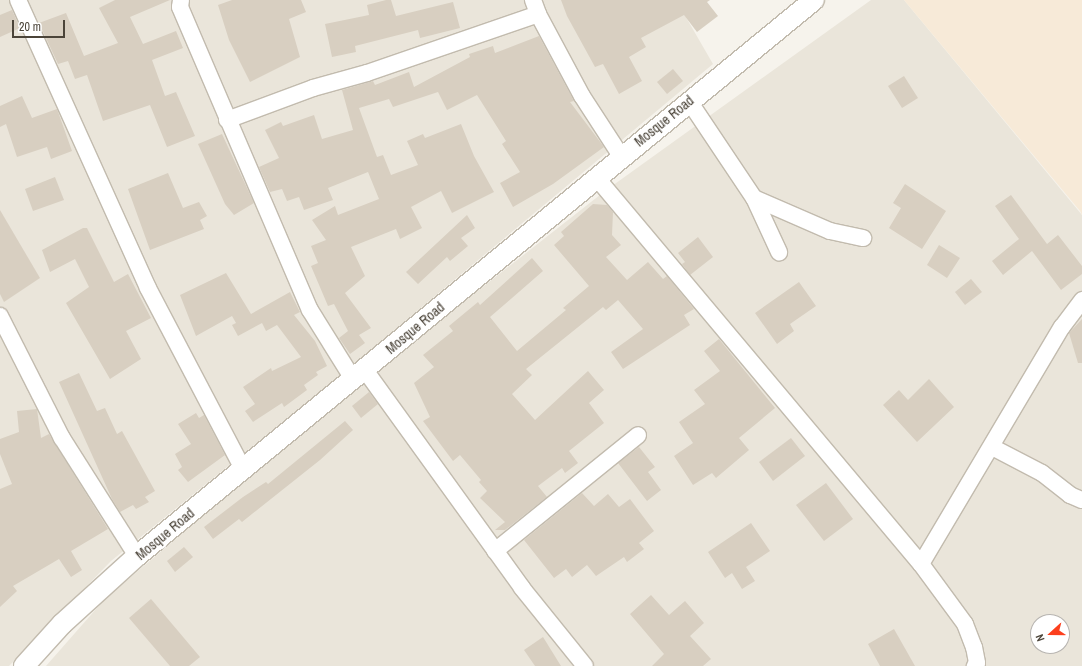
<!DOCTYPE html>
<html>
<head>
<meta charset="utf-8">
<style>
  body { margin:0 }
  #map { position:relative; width:1082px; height:666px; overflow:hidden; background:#f6f3ec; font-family:"Archivo Narrow",sans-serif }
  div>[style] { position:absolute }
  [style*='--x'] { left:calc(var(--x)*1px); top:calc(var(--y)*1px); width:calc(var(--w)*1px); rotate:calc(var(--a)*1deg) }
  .residential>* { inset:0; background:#eae5da }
  .commercial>* { inset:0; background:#f7ead8 }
  .building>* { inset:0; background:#d8cfc1 }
  .roads { filter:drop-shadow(1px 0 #c2bbae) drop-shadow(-1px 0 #c2bbae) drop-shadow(0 1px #c2bbae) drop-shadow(0 -1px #c2bbae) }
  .minor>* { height:16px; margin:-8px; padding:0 8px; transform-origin:8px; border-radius:8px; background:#fff }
  .tertiary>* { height:20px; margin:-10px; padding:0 10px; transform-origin:10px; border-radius:10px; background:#fff }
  span { translate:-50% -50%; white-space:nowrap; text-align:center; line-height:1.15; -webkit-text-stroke:4px #fff; paint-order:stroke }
  .street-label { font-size:14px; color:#4b4439 }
  .north { position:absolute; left:1030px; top:614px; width:40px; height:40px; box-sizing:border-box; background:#fff; border:1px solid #b7b4b0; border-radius:50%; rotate:249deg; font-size:11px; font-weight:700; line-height:16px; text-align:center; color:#4b4439 }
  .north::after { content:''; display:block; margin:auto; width:14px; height:18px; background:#fc3f1d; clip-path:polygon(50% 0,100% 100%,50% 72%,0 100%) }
  .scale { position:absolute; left:12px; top:20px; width:53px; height:18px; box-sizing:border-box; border:2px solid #4b4439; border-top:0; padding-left:5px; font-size:12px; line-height:14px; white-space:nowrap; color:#4b4439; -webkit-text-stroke:3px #fff; paint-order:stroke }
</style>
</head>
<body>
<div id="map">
  <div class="residential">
    <i style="clip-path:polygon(0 0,676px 0,713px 64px,338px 377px,111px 561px,9px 666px,0 666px)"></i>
    <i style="clip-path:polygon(evenodd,871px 0,904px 0,1082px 215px,1082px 666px,46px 666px,104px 600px,330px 407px,605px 191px,871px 0,1038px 622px,1062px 622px,1062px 646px,1038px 646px,1038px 622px)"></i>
  </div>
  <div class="commercial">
    <i style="clip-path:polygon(904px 0,1082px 0,1082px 215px,1080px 211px)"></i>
  </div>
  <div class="building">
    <i style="clip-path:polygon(115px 0,170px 0,130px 17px,143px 44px,176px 31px,183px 48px,152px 60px,165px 96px,176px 92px,195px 136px,167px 147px,150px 105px,103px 121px,87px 75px,75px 79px,68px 61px,58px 64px,39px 23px,66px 13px,84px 56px,118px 43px,99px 8px)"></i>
    <i style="clip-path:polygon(232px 0,301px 0,306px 12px,289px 19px,300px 57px,250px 82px,229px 40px,218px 5px)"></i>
    <i style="clip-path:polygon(386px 0,391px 0,396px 16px,453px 2px,460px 28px,420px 38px,418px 30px,355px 46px,356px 52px,332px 57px,325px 24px,369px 15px,367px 5px)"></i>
    <i style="clip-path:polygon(561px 0,710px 0,707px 2px,718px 16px,697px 32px,684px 15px,641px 38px,646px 47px,629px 57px,642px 81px,619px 94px,603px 64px,595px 67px,567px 16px)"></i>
    <i style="clip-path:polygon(12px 10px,20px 28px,0 37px,0 15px)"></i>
    <i style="clip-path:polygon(539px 36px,574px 101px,570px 102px,604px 147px,553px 184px,513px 207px,500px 183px,520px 172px,502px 144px,506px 141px,477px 95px,447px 110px,438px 92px,393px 107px,389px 99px,359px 108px,377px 157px,383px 155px,391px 175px,418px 165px,407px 141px,423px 134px,425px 138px,461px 124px,474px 156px,494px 192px,452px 213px,441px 191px,411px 207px,422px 228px,400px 239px,396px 229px,351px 247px,365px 276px,345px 293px,371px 328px,359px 335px,365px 343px,350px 354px,339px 338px,348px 331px,334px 304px,328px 306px,311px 266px,318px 263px,311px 246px,326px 240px,312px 220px,335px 206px,338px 215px,379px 199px,368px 172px,328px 188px,333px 200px,304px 210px,299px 197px,287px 201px,282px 189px,270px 192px,259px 167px,279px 158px,265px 130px,281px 122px,283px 126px,314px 115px,322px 139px,353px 130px,342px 90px,373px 81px,375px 85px,409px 72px,414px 87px,470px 57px,469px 54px,493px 46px,495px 53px)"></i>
    <i style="clip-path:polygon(673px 69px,683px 81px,667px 94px,657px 82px)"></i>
    <i style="clip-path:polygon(904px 76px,918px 98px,902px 108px,888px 86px)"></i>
    <i style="clip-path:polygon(22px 96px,32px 118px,57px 109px,72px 151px,51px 159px,47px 147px,17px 157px,6px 124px,0 127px,0 106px)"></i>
    <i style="clip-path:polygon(222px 134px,254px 203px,234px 215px,225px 204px,198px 144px)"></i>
    <i style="clip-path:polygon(168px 173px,183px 208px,199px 202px,207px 216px,200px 220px,204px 229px,150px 250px,128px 189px)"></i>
    <i style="clip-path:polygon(55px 177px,64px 200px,33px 211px,25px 189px)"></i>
    <i style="clip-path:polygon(905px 184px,946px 211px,922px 249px,889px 228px,901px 208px,893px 203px)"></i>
    <i style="clip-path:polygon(1011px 195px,1047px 244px,1058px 235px,1082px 266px,1082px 274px,1061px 290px,1032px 251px,1003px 275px,992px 261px,1019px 239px,995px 206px)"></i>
    <i style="clip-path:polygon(593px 204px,607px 205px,613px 212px,612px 235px,621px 245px,606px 257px,627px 280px,648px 262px,663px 279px,667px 276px,694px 309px,684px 315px,690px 325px,623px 369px,611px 352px,643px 329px,618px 300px,606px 310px,603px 307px,526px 369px,532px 375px,512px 394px,535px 420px,588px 371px,604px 390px,589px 403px,604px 423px,569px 451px,578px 463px,565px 473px,562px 468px,538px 486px,547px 497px,505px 530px,495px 530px,505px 522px,480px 498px,487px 491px,479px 482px,481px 480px,460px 455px,453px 461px,423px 421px,430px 417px,414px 383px,434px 367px,423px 355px,453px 331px,449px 326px,478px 302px,480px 305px,532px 258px,543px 271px,490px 317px,517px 351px,566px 310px,563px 308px,589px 286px,554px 245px,564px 236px,561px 232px)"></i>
    <i style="clip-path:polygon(0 210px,40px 278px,4px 302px,0 294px)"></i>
    <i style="clip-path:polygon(467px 215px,475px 228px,461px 238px,468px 246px,450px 261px,447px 257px,418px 284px,406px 272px)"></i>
    <i style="clip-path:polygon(83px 228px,87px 228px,114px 282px,128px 274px,151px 318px,126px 331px,141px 359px,110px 379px,66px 303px,89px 287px,75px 259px,50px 272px,42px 250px)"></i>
    <i style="clip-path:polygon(698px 237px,713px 257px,690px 275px,682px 264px,685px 262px,678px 253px)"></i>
    <i style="clip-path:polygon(939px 245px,960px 258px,947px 278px,927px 265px)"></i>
    <i style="clip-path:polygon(226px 273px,251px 314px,290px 292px,300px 312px,294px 315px,315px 341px,327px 366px,316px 372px,318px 375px,304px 385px,307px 390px,284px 407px,282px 403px,253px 422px,245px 411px,255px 404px,243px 387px,271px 368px,272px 371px,301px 357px,277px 325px,266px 331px,262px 323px,238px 336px,232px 325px,236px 323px,232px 316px,196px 336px,180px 295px)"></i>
    <i style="clip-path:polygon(971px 279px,982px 292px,965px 305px,955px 292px)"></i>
    <i style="clip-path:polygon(799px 282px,816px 306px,790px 324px,794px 331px,777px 344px,755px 313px)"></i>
    <i style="clip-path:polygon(1082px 319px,1082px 363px,1078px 363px,1069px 333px)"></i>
    <i style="clip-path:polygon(719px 339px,775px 408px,739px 438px,749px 450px,716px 478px,712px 473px,693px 485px,674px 456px,693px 443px,679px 422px,705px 404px,694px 390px,720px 371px,704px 351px)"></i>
    <i style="clip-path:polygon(79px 373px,97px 411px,105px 408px,117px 434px,122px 431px,155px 491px,145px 497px,149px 502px,136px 509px,133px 505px,120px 512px,112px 499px,59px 382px)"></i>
    <i style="clip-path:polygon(929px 379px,954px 407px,917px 442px,883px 405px,899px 390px,908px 400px)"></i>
    <i style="clip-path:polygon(369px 392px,378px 404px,361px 418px,352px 406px)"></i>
    <i style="clip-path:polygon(37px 409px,41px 438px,49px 434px,108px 529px,71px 551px,82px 570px,71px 577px,59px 559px,13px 586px,17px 591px,0 607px,0 489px,12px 484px,0 454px,0 439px,19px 432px,17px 411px)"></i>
    <i style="clip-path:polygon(196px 413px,199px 418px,204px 415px,225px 455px,188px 482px,178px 470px,182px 467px,175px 454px,191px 444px,178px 424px)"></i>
    <i style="clip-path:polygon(345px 421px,353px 430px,320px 460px,242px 522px,239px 519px,213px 539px,204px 527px,243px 497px,266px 482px,268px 484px)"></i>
    <i style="clip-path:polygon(791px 438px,805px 456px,773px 481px,759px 462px)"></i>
    <i style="clip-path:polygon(639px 447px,655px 467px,648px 472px,661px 490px,647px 501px,618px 463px)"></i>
    <i style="clip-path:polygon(826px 483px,853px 519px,824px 541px,796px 505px)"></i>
    <i style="clip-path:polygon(582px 493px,594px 506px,608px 494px,619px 507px,630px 499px,654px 531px,639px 543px,644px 549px,627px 562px,624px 557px,596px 576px,587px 565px,572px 577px,566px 569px,554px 578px,524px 540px)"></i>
    <i style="clip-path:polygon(751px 523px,770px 551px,746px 567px,755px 581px,742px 589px,732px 573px,725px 578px,708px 552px)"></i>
    <i style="clip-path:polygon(184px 547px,193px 557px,175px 572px,167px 561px)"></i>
    <i style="clip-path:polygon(651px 595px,669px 615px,685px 601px,704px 623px,690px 636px,711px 659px,703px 666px,652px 666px,664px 654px,630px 614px)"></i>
    <i style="clip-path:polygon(151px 599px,200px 657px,189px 666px,170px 666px,129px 618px)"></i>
    <i style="clip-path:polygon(894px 629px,915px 666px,880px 666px,868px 644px)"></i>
    <i style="clip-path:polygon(543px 637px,561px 666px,535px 666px,524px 650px)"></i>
  </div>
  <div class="roads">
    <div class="minor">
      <i style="--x:18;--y:0;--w:316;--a:65.7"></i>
      <i style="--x:148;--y:288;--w:204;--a:62.3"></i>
      <i style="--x:181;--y:0;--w:7;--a:98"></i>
      <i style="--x:180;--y:7;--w:330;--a:66.8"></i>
      <i style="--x:310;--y:310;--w:81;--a:58.1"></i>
      <i style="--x:533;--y:0;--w:15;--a:70"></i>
      <i style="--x:538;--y:14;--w:93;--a:61.8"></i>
      <i style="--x:582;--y:96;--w:72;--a:57"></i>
      <i style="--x:689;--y:101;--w:117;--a:56.2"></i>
      <i style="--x:754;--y:198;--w:60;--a:65.2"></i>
      <i style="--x:227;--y:120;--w:92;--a:-20.4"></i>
      <i style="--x:313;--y:88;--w:56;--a:-15.5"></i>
      <i style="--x:367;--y:73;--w:181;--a:-19"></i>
      <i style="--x:596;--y:177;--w:505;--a:49.98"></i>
      <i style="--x:921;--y:564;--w:74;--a:53.7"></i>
      <i style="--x:965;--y:624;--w:25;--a:69"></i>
      <i style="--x:974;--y:647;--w:16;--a:79"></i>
      <i style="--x:977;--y:663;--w:4;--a:124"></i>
      <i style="--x:754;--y:198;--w:83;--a:23.5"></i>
      <i style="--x:830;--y:231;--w:34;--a:12"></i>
      <i style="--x:0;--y:316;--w:137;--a:63.1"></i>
      <i style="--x:62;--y:438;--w:140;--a:57.6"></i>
      <i style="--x:365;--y:370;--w:269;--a:54.2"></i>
      <i style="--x:522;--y:588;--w:100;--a:51.1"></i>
      <i style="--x:992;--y:447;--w:56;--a:27.5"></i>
      <i style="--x:1042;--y:473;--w:36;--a:38"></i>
      <i style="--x:1070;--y:495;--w:13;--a:23"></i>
      <i style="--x:495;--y:551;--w:184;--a:-39"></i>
      <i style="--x:921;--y:564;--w:276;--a:-59.3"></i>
      <i style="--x:1062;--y:327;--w:34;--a:-53"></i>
    </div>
    <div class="tertiary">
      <i style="--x:24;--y:666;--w:57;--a:-47.9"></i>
      <i style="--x:62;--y:624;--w:101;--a:-42.2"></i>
      <i style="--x:137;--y:556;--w:876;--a:-39.4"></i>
    </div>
  </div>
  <div class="street-label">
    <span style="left:664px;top:121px;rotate:-39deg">Mosque Road</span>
    <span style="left:415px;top:328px;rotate:-40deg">Mosque Road</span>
    <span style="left:165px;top:534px;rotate:-40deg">Mosque Road</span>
  </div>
  <div class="north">N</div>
  <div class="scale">20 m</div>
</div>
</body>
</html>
